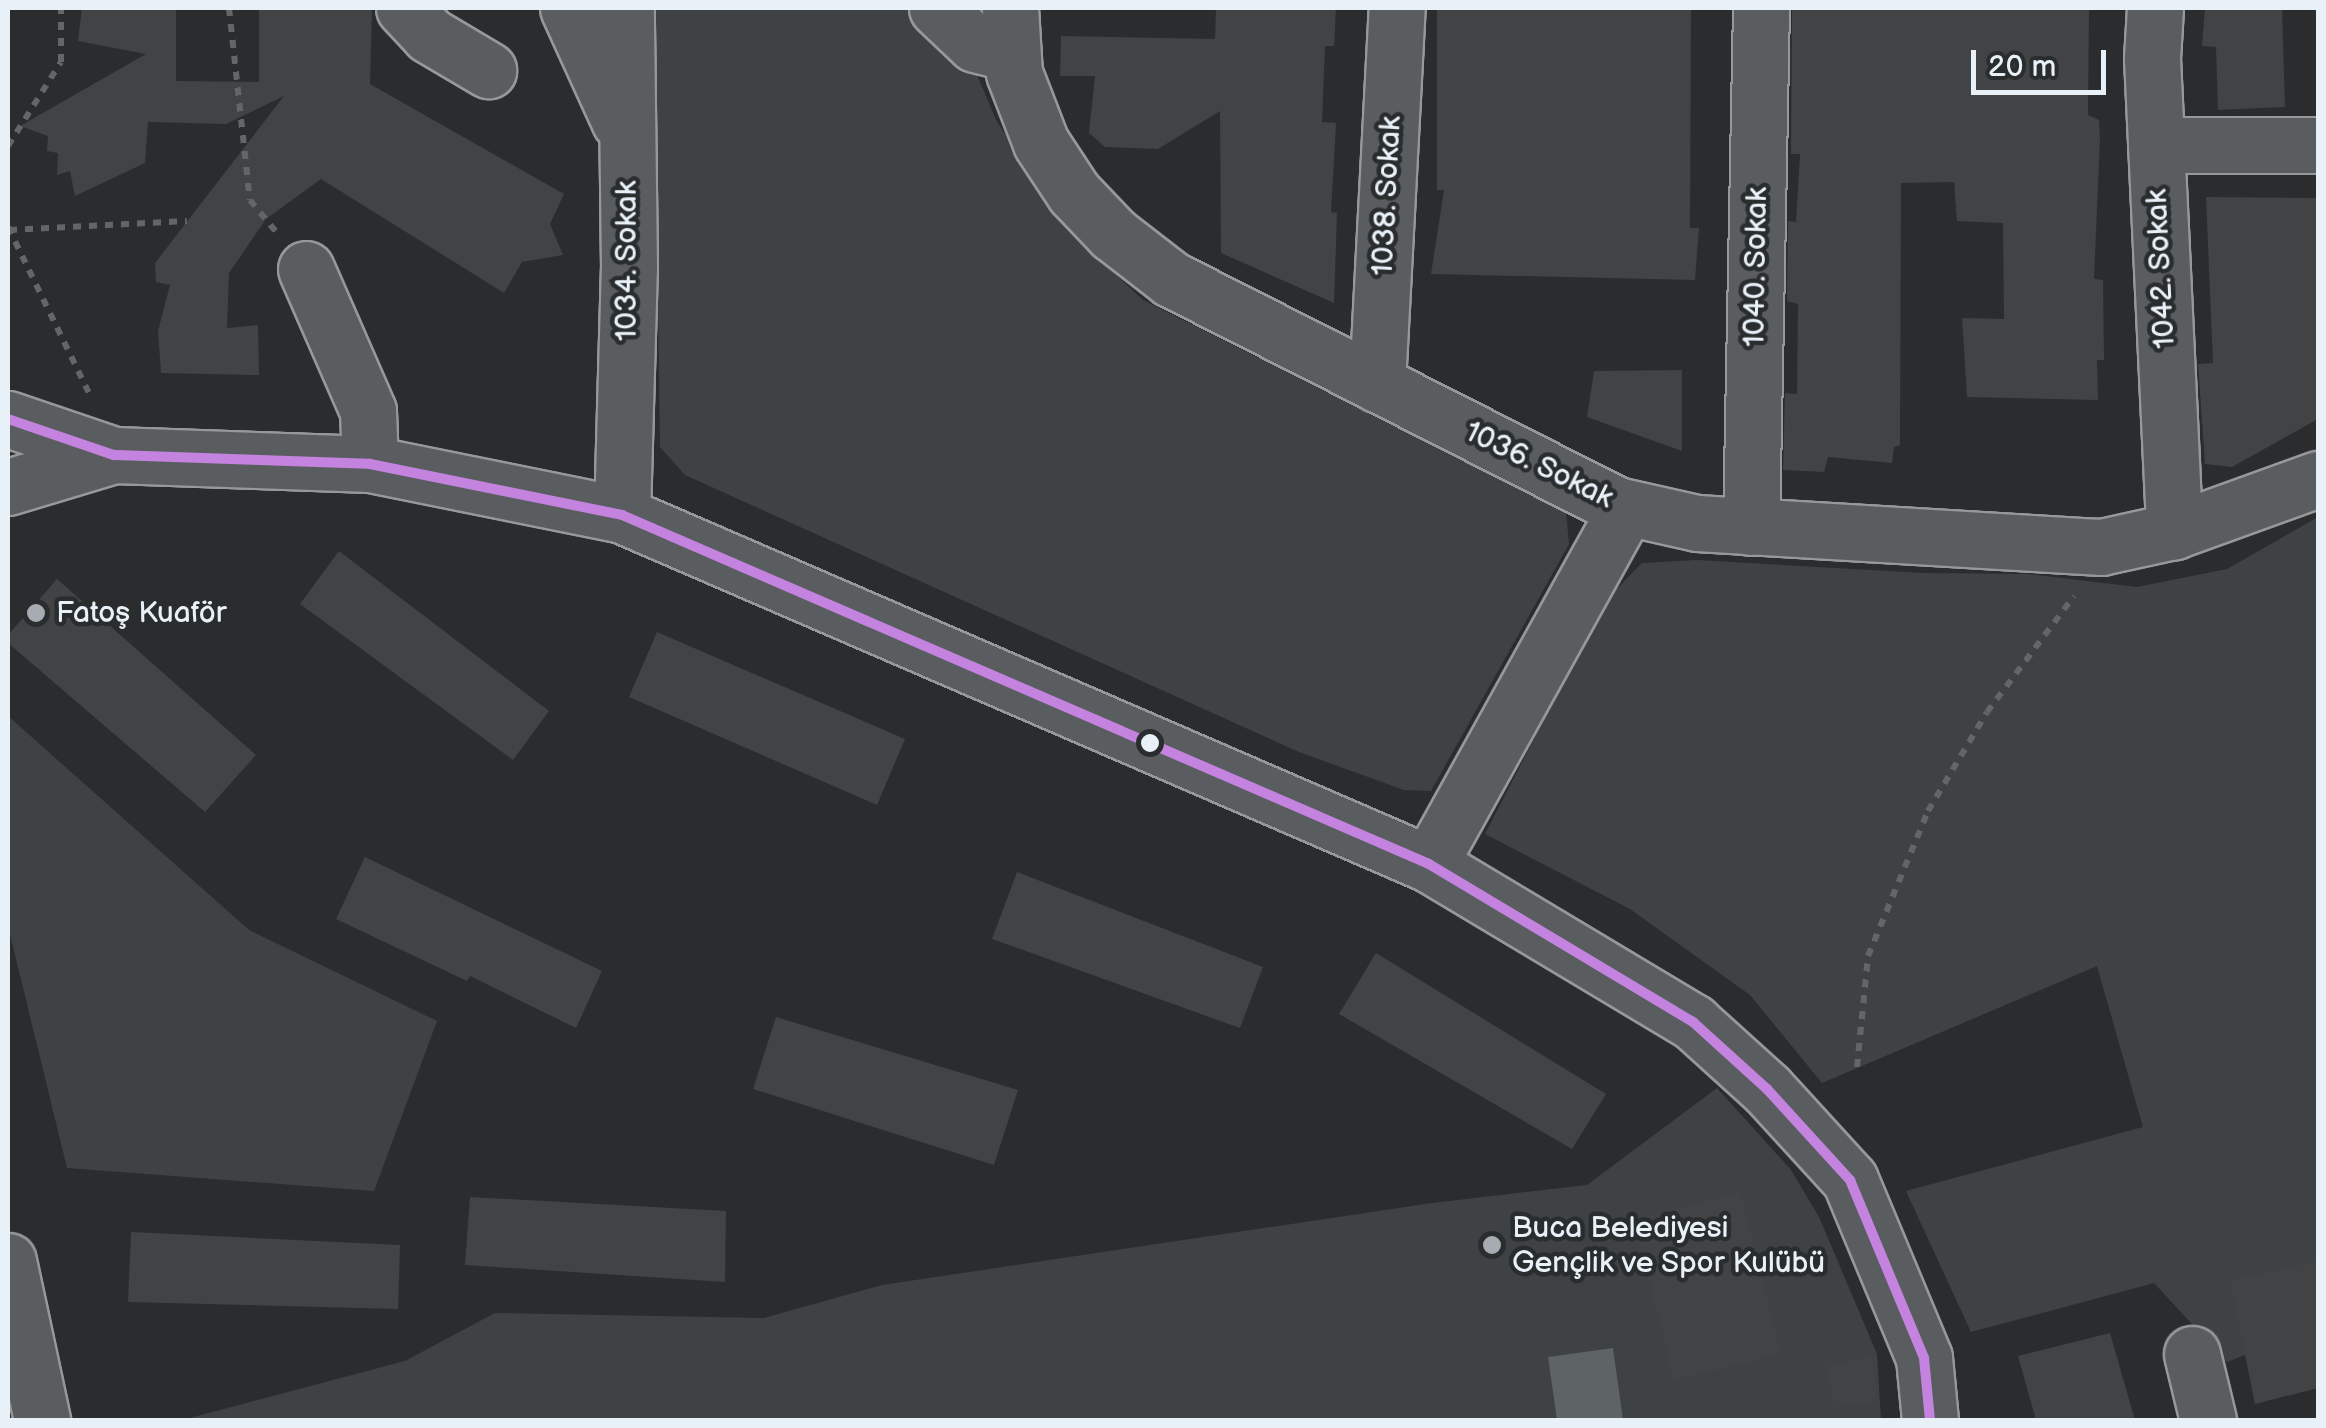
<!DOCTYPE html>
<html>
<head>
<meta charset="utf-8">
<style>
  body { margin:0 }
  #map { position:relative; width:2326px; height:1428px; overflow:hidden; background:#2b2c2d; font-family:"Balsamiq Sans",sans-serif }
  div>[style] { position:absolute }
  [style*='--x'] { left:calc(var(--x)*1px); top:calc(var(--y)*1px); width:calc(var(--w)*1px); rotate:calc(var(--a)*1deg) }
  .green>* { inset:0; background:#3f4244 }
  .water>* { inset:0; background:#5e6365 }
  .building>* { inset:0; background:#424344 }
  .path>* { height:6px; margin-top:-3px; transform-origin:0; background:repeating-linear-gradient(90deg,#636566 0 8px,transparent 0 16px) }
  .roads { filter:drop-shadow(2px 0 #96989a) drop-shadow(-2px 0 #96989a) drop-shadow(0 2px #96989a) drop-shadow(0 -2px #96989a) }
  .minor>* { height:55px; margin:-27.5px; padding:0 27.5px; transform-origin:27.5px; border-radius:27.5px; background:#5a5d60 }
  .major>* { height:55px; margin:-27.5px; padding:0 27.5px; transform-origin:27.5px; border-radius:27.5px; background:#5a5d60 }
  .bus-1>* { height:10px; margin:-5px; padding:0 5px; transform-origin:5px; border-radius:5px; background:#c483df }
  .dots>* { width:28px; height:28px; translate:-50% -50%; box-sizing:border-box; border:5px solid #2a2d2e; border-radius:50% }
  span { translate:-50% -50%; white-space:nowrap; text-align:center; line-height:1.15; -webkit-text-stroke:9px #2a2d2e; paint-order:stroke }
  .street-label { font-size:30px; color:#e8f1f8 }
  .poi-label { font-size:30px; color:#e8f1f8 }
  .left { translate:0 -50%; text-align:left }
  .frame { position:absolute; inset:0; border:10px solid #e8f1f8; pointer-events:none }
  .scale { position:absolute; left:1971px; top:50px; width:135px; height:45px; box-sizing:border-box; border:5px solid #e8f1f8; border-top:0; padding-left:12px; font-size:30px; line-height:35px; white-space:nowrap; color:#e8f1f8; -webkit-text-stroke:8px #2a2d2e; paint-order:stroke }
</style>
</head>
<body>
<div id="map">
  <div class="green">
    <i style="clip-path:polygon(654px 8px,917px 8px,975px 70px,996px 120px,1071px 233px,1143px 300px,1566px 512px,1569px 544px,1431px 791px,1404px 790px,1299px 752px,685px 475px,660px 447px)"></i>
    <i style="clip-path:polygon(2318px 517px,2318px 1327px,2227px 1362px,2154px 1283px,1971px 1332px,1906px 1191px,2143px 1127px,2097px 966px,1822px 1083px,1750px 995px,1630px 909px,1485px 834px,1606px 600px,1642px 563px,1697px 560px,1923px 573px,2028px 574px,2137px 587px,2227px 569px)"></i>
    <i style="clip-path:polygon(8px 716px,249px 930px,437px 1021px,374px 1191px,67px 1168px,8px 926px)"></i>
    <i style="clip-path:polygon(1717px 1088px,1791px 1170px,1819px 1217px,1877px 1354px,1881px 1420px,182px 1420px,405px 1361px,495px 1313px,764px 1318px,882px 1285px,1432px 1203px,1587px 1185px)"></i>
  </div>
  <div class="water">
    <i style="clip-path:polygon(1613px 1348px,1623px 1420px,1557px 1420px,1548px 1357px)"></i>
  </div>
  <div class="building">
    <i style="clip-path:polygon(82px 8px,176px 8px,176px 81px,259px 82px,259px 8px,372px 8px,370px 84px,564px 194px,550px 224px,563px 255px,522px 262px,504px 293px,321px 179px,266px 219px,229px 273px,227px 328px,258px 325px,259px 375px,161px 373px,158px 331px,170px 285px,156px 282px,155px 263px,284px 96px,226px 124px,148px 122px,145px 163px,75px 196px,70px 171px,57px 175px,58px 153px,47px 151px,48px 136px,20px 126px,146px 54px,78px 41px)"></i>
    <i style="clip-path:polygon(1216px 8px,1336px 8px,1334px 46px,1325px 46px,1322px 122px,1336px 123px,1331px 212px,1337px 213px,1334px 303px,1221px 253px,1220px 111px,1158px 149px,1105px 147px,1089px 133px,1095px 76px,1060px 76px,1061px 36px,1215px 39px)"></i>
    <i style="clip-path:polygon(1437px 8px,1691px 8px,1690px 228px,1699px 228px,1695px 280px,1431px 274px,1444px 190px,1437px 190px)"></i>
    <i style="clip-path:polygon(1792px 8px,2089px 8px,2088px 115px,2099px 120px,2100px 138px,2094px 279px,2103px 280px,2104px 360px,2097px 360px,2098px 400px,1967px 397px,1962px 318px,2004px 319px,2003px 223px,1957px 221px,1954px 182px,1901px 183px,1900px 445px,1894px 447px,1892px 463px,1828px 457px,1824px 472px,1783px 470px,1785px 393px,1797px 394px,1798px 304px,1787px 301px,1788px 221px,1796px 222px,1800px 154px,1791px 154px)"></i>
    <i style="clip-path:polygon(2205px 8px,2282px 8px,2285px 107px,2218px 110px,2216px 47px,2202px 46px)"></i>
    <i style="clip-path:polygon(2206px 197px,2318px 198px,2318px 419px,2232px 467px,2205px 464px,2198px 364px,2213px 363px)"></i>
    <i style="clip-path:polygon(1682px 370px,1682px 451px,1587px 417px,1594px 371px)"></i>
    <i style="clip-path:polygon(339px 551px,549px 711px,513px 760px,300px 604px)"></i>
    <i style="clip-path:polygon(57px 579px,256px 755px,205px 812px,8px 643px,8px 635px)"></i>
    <i style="clip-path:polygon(657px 632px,905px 739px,877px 805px,629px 697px)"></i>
    <i style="clip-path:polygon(365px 857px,602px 971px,576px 1028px,470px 976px,467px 981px,336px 919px)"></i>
    <i style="clip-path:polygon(1017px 872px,1263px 967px,1240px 1028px,992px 939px)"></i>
    <i style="clip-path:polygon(1376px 953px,1606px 1094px,1572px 1149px,1339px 1014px)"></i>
    <i style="clip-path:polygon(776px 1017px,1018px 1090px,994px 1165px,753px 1089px)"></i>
    <i style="clip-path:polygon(1741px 1192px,1781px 1354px,1674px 1380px,1634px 1219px)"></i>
    <i style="clip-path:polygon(470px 1197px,726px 1211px,725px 1282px,465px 1265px)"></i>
    <i style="clip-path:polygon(131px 1232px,400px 1245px,398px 1309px,128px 1302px)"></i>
    <i style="clip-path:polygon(2318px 1261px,2318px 1388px,2255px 1404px,2230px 1281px)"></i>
    <i style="clip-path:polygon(2110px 1333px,2135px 1420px,2036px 1420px,2018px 1356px)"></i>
    <i style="clip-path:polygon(1871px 1357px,1878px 1402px,1834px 1408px,1828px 1364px)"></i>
  </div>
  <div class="path">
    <i style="--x:229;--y:8;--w:193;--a:83.8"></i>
    <i style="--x:250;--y:200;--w:43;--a:50.7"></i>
    <i style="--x:8;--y:146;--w:99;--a:-57.8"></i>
    <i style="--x:61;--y:62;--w:54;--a:-90"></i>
    <i style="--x:8;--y:227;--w:185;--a:64"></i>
    <i style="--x:9;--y:230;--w:178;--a:-2.9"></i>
    <i style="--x:1857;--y:1067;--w:112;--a:-84.3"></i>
    <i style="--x:1868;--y:956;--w:157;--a:-67.5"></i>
    <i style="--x:1928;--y:811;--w:115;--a:-59.2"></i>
    <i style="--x:1987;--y:712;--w:145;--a:-53.1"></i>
  </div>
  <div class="roads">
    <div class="minor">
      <i style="--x:404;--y:8;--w:37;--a:47"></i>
      <i style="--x:429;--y:35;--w:69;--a:30.7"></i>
      <i style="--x:568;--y:8;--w:125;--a:65.5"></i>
      <i style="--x:937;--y:8;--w:52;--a:43.5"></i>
      <i style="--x:975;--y:44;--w:38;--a:14"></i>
      <i style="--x:1010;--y:8;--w:65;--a:86.5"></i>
      <i style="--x:1014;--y:73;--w:75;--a:68.9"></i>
      <i style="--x:1041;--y:143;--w:60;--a:56.6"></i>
      <i style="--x:1074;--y:193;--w:57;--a:46.4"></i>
      <i style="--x:1113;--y:234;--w:73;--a:37.8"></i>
      <i style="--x:1171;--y:279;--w:500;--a:26.9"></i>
      <i style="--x:1617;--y:505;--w:82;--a:12.7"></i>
      <i style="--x:1697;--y:523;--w:405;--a:3.4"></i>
      <i style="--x:2101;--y:547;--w:75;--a:-12.4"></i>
      <i style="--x:2174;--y:531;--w:153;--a:-19.9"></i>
      <i style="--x:2155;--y:8;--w:50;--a:93.4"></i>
      <i style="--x:2152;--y:58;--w:474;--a:87.3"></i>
      <i style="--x:2156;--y:145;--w:162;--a:0"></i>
      <i style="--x:306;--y:269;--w:155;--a:66.4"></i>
      <i style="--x:368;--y:411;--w:53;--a:87.8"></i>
      <i style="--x:1377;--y:384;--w:377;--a:-87"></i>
      <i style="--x:622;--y:515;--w:247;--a:-88.4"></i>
      <i style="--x:629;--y:268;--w:260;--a:-90.7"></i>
      <i style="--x:1751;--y:527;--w:519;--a:-88.9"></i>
      <i style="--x:1429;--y:864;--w:407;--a:-61"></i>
      <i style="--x:2192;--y:1354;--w:68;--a:76.4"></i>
    </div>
    <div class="major">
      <i style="--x:8;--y:419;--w:112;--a:18.8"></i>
      <i style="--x:114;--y:455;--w:256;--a:2"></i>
      <i style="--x:370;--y:464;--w:257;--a:11.4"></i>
      <i style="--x:622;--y:515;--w:879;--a:23.39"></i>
      <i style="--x:1429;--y:864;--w:308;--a:30.9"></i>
      <i style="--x:1693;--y:1022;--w:100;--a:42.2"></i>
      <i style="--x:1767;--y:1089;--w:123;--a:47.6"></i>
      <i style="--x:1850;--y:1180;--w:193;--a:67.4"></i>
      <i style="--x:1924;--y:1358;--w:62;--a:84.5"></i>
      <i style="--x:8;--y:487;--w:111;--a:-16.8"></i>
      <i style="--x:8;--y:1261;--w:163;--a:77.9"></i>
    </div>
  </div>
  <div class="bus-1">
    <i style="--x:8;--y:419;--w:112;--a:18.8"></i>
    <i style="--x:114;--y:455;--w:256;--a:2"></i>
    <i style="--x:370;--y:464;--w:257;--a:11.4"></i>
    <i style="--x:622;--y:515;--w:879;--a:23.39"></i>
    <i style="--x:1429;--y:864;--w:308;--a:30.9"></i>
    <i style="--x:1693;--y:1022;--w:100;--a:42.2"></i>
    <i style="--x:1767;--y:1089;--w:123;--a:47.6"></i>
    <i style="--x:1850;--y:1180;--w:193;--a:67.4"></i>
    <i style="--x:1924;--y:1358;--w:62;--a:84.5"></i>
  </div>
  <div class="dots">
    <i style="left:36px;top:613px;background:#a6acb1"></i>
    <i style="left:1150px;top:743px;background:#e8f1f8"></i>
    <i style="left:1492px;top:1245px;background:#a6acb1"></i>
  </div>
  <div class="street-label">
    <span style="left:1387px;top:196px;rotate:-87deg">1038. Sokak</span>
    <span style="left:627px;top:261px;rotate:-90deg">1034. Sokak</span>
    <span style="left:1756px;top:267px;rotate:-89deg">1040. Sokak</span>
    <span style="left:2161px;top:269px;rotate:-93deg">1042. Sokak</span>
    <span style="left:1539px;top:465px;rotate:26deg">1036. Sokak</span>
  </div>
  <div class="poi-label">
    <span class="left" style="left:56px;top:613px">Fatoş Kuaför</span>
    <span class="left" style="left:1512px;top:1245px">Buca Belediyesi<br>Gençlik ve Spor Kulübü</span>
  </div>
  <div class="frame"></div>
  <div class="scale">20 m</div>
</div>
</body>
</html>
